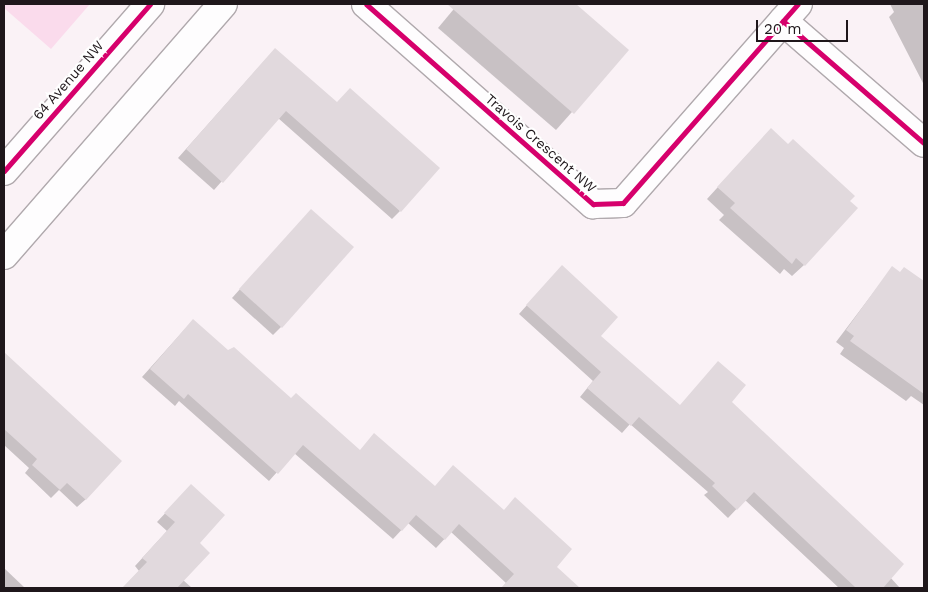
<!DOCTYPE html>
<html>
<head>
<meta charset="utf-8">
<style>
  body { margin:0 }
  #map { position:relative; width:928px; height:592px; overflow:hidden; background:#faf2f6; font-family:"Work Sans",sans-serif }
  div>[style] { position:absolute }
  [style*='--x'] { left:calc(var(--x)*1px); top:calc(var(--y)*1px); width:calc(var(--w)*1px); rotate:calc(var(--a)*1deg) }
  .green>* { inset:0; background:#fadbec }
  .shadow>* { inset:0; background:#0003 }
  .building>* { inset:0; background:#e1d9dd }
  .roads { filter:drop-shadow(1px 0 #b0a9ad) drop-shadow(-1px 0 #b0a9ad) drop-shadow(0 1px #b0a9ad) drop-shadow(0 -1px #b0a9ad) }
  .minor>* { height:28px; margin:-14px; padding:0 14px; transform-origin:14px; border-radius:14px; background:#fefdfe }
  .major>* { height:28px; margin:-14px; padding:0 14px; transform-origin:14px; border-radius:14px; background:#fefdfe }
  .cycleway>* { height:5px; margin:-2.5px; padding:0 2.5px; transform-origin:2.5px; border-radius:2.5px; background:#d6006c }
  span { translate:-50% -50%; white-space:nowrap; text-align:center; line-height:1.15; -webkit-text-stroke:4.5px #fff; paint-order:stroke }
  .street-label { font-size:14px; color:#1f171b }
  .frame { position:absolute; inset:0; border:5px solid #1f171b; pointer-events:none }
  .scale { position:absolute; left:756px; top:20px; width:92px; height:22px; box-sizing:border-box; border:2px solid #1f171b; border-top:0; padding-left:6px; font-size:15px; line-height:18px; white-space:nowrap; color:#1f171b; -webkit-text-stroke:4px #fff; paint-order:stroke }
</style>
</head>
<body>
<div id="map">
  <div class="green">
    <i style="clip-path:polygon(4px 4px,90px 4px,51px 49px,4px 8px)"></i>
  </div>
  <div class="shadow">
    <i style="clip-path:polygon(458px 4px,574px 4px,627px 50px,556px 130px,438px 28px)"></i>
    <i style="clip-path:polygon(890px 4px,924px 4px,924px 85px,889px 17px,894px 12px)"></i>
    <i style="clip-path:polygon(267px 58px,400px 211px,392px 219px,278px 118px,214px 190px,178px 158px)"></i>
    <i style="clip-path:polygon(759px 142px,804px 265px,792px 276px,784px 269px,780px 274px,719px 220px,724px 215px,707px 199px)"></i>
    <i style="clip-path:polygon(303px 219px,281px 327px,273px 335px,232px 298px)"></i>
    <i style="clip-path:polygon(892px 268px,900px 273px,904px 269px,924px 282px,924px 405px,911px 396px,906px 401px,840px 354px,844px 348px,836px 342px)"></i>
    <i style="clip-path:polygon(554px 275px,599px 336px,675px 409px,730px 402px,900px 588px,839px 588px,745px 500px,728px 518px,704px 495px,708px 492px,630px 424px,622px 433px,580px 397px,593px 381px,519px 314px)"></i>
    <i style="clip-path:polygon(185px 329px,228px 351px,359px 451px,434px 487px,555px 567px,578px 588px,502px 588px,506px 583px,451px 532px,436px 548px,408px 523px,393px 539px,294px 453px,269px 481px,179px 401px,175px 406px,142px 377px)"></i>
    <i style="clip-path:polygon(12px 362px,86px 499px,77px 507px,59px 490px,51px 498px,25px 473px,29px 468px,4px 445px,4px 371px)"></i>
    <i style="clip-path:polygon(183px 494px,198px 543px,183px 580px,192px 588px,123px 588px,139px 571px,135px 566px,167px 531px,157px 522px)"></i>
    <i style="clip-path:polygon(4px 568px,25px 588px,4px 588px)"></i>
  </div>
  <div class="building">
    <i style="clip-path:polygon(447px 4px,576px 4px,629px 50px,574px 114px)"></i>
    <i style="clip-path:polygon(275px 48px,337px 102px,350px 88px,440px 168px,401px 212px,286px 111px,223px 183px,186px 149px)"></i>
    <i style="clip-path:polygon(771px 128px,788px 144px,793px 139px,855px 196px,850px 201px,858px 208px,805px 266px,796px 258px,792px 264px,768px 242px,730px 208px,735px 203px,717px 187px)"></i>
    <i style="clip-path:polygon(311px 209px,354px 247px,282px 328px,239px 289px)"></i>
    <i style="clip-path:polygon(562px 265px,618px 317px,601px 336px,680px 405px,718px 361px,746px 385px,732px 402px,904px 564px,883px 588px,856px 588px,754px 492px,737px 510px,712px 486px,715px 483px,639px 417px,631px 426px,587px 388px,601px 372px,526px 305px)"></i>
    <i style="clip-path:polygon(892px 266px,900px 272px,904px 267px,924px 281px,924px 394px,850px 341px,854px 336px,846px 330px)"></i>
    <i style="clip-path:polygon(193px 319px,228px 350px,234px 347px,291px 398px,296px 393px,360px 450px,374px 433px,435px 486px,453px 465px,504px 510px,515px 497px,572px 549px,557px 567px,580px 588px,501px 588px,514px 574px,459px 524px,445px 540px,416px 515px,402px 531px,303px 445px,278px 474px,188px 394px,184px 399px,150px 369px)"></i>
    <i style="clip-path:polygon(4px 352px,122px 461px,86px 500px,67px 483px,60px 490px,32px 465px,37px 459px,4px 429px)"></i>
    <i style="clip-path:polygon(191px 484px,225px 515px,200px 543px,210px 553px,177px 588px,122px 588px,147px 562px,142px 558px,175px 522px,164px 513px)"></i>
  </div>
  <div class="roads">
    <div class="minor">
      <i style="--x:366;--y:4;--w:303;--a:41.4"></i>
      <i style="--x:593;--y:204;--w:30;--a:-2"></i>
      <i style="--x:623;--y:203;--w:265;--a:-48.7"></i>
      <i style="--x:783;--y:21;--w:186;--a:40.9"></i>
    </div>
    <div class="major">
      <i style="--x:4;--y:171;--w:222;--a:-48.8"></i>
      <i style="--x:4;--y:255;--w:333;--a:-48.9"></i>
    </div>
  </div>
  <div class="cycleway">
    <i style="--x:366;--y:4;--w:303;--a:41.4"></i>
    <i style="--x:593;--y:204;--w:30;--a:-2"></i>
    <i style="--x:623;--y:203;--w:265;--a:-48.7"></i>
    <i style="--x:783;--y:21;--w:186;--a:40.9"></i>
    <i style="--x:4;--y:171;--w:222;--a:-48.8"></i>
  </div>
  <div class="street-label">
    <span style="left:68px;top:80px;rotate:-49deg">64 Avenue NW</span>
    <span style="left:541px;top:143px;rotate:41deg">Travois Crescent NW</span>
  </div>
  <div class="frame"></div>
  <div class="scale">20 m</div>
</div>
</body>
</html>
